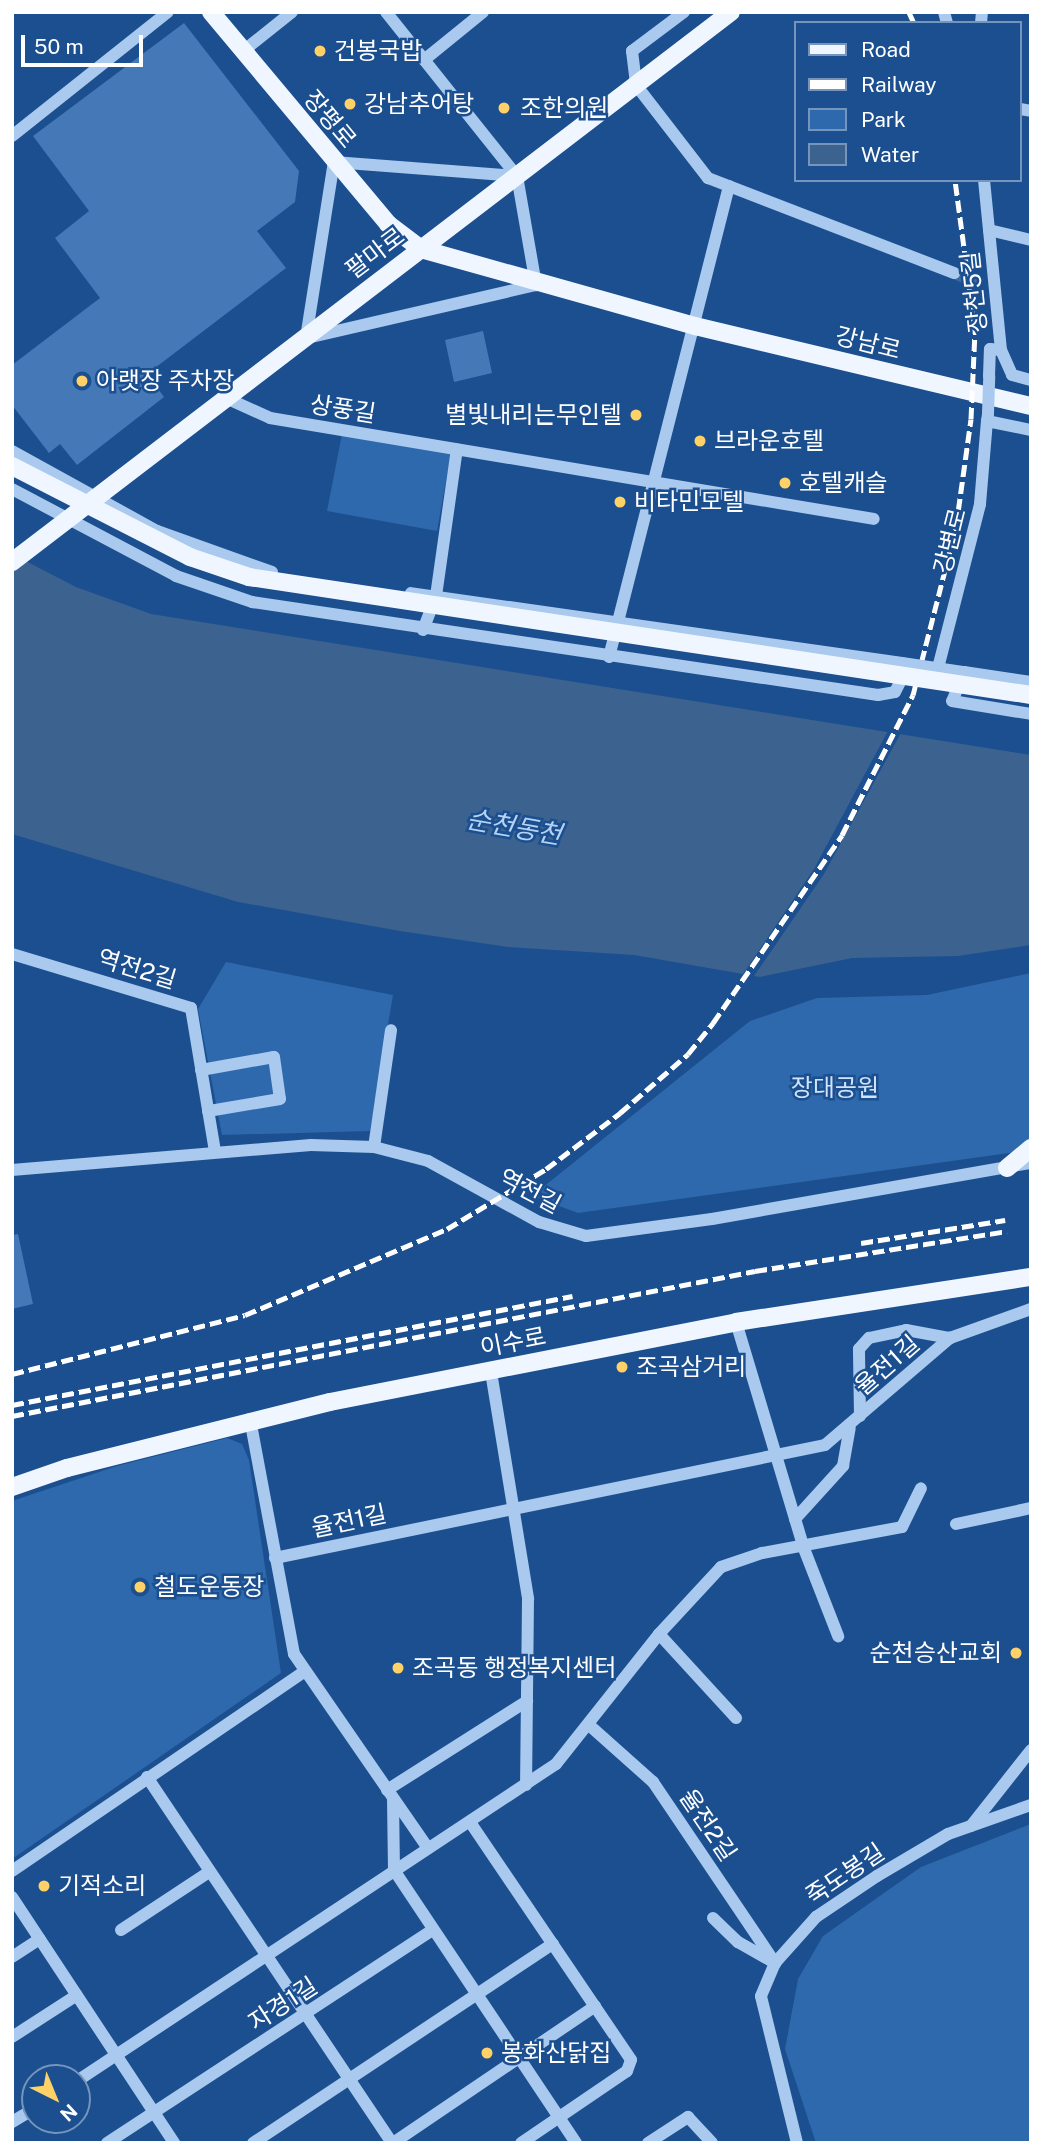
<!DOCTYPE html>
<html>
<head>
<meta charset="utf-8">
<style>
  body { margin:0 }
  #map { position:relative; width:1043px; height:2155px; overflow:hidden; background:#1b4f8f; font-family:"Public Sans","Noto Sans KR",sans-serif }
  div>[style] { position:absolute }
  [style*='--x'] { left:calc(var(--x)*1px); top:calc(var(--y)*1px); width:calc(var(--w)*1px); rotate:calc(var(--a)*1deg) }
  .green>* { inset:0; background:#2e69ad }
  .water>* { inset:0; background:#3c6290 }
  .pier>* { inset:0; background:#1b4f8f }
  .building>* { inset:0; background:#4478b7 }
  .minor-tunnel>* { height:12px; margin-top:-6px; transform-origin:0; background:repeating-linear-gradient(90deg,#3d69a0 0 12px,transparent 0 18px) }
  .minor>* { height:12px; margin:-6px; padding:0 6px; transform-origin:6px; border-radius:6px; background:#a9c9ee }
  .major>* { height:18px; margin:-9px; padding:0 9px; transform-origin:9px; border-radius:9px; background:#f0f6ff }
  .rail>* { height:5px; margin-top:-2.5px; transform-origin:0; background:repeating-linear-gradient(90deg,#fff 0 12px,transparent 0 17px) }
  .minor-bridge>* { height:12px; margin:-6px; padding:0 6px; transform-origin:6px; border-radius:6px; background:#a9c9ee }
  .major-bridge>* { height:18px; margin:-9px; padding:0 9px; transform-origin:9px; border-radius:9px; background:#f0f6ff }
  .dots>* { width:19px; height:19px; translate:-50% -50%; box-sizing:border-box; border:4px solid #1b4f8f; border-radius:50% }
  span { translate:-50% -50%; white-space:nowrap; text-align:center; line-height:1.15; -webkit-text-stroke:5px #1b4f8f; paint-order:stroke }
  .poi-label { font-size:24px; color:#fff }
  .left { translate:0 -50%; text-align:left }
  .right { translate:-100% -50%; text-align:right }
  .street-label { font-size:24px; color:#fff }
  .park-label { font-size:24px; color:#cfe3fa }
  .water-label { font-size:26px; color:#b5d3f5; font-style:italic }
  .frame { position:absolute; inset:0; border:14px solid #fff; pointer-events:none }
  .legend { position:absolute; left:794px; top:21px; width:228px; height:161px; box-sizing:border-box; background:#1b4f8f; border:2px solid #7695bc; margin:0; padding:9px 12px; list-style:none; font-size:21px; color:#fff }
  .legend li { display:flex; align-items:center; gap:14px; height:35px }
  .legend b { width:35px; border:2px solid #7695bc }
  .north { position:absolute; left:21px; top:2064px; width:70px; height:70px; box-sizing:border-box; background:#1b4f8f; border:2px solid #7695bc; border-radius:50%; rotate:137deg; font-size:19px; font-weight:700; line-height:28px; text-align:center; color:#fff }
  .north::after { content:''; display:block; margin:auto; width:24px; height:32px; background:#ffd166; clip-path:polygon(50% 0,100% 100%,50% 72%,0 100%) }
  .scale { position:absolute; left:21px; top:35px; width:122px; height:32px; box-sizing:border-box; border:4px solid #fff; border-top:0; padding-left:9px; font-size:21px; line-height:24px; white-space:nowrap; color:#fff; -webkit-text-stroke:5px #1b4f8f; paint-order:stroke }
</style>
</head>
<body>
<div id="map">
  <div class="green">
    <i style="clip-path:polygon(342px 434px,451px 453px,437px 531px,327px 511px)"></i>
    <i style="clip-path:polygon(226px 962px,393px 995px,370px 1131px,222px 1135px,198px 1009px)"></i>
    <i style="clip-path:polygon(1031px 973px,1031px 1150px,578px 1213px,532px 1196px,750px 1021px,817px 998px,927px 995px)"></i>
    <i style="clip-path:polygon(227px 1438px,242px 1444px,249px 1460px,281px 1673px,12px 1859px,12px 1501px,117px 1466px)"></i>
    <i style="clip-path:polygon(1031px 1824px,1031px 2143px,816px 2143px,785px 2049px,798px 1979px,823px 1936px,921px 1867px)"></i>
  </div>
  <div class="water">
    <i style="clip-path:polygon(12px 554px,76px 587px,151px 614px,1031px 755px,1031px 945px,958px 956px,852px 958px,760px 977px,634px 955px,508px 947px,400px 931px,238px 902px,12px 834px)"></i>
  </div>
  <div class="pier">
    <i style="clip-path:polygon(889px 729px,902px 731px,824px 874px,752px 979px,741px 977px,814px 869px)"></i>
  </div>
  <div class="building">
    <i style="clip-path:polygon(184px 23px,299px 171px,295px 202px,257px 231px,286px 268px,147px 374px,164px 397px,77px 465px,60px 444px,49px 453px,12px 405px,12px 365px,100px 298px,55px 238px,89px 211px,33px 136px)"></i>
    <i style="clip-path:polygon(483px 331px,492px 373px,454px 382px,445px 340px)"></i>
    <i style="clip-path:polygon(18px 1234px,33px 1304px,12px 1309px,12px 1235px)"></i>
  </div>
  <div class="minor-tunnel">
    <i style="--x:954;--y:273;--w:32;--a:22"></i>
  </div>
  <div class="minor">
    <i style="--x:386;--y:12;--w:210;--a:51.4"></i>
    <i style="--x:517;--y:176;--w:111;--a:80.1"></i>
    <i style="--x:536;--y:285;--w:236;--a:167"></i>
    <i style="--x:306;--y:338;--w:178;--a:-81"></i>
    <i style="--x:334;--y:162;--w:184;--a:4.4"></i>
    <i style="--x:684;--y:12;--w:65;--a:143.1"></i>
    <i style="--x:632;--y:51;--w:34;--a:83"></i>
    <i style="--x:636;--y:85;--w:118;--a:52.3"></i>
    <i style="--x:708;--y:178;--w:264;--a:21.1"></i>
    <i style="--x:944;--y:12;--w:11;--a:75"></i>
    <i style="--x:981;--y:23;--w:11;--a:-85"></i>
    <i style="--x:242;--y:52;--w:64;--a:-38.7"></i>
    <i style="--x:424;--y:60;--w:76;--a:-39.1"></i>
    <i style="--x:1020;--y:109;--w:11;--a:10"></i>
    <i style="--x:12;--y:136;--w:199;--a:-38.5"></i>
    <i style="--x:984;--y:180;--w:171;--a:84.3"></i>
    <i style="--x:1001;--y:350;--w:27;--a:66"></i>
    <i style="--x:1012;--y:375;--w:20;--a:15"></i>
    <i style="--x:989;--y:230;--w:43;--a:13.4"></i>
    <i style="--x:989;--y:376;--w:27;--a:-88"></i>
    <i style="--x:990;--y:349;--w:11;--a:5"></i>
    <i style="--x:226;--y:398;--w:48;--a:24.4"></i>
    <i style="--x:270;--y:418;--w:612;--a:9.49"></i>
    <i style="--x:988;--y:414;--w:7;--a:98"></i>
    <i style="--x:987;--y:421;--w:45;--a:11.6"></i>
    <i style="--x:12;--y:451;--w:166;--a:28.9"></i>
    <i style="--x:157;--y:531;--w:122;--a:19.6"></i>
    <i style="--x:12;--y:489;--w:186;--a:27.9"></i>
    <i style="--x:176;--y:576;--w:80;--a:18.9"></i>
    <i style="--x:252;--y:602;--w:633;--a:8.45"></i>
    <i style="--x:878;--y:695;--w:17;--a:-10"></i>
    <i style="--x:895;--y:692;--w:22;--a:-63"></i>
    <i style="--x:905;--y:672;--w:9;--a:-108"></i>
    <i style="--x:902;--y:663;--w:496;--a:-171.9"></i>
    <i style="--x:423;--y:630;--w:36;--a:-69"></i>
    <i style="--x:436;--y:596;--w:148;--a:-81.9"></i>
    <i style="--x:609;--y:657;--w:486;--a:-75.7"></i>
    <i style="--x:938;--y:668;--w:169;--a:-75.6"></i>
    <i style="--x:980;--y:504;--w:83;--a:-85.2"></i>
    <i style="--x:1031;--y:682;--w:68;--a:-171.5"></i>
    <i style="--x:964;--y:672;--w:31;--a:112"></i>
    <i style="--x:952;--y:701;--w:80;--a:9.3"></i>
    <i style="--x:12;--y:954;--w:187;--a:16.8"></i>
    <i style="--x:191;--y:1008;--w:145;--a:80.5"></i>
    <i style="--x:201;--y:1070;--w:74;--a:-10.1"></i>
    <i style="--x:274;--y:1057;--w:42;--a:81.9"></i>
    <i style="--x:280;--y:1099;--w:73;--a:170.5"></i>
    <i style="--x:374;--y:1147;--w:118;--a:-81.7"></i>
    <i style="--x:12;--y:1170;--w:300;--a:-4.8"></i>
    <i style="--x:311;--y:1145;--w:63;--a:1.8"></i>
    <i style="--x:374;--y:1147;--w:56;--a:14.5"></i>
    <i style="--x:428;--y:1161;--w:127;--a:28.8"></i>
    <i style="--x:539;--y:1222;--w:49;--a:16.6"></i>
    <i style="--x:586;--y:1236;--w:127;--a:-7.7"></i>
    <i style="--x:712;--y:1219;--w:324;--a:-10"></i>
    <i style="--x:736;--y:1322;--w:234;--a:73.3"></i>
    <i style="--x:803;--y:1546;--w:97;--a:68.7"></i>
    <i style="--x:491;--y:1372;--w:230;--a:80.7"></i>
    <i style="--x:528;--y:1599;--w:186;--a:90.6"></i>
    <i style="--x:860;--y:1416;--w:67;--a:-90.9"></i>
    <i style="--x:859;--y:1349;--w:15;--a:-48"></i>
    <i style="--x:869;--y:1338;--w:38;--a:-12"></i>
    <i style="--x:906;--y:1330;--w:45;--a:10.3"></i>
    <i style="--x:250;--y:1419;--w:239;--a:79.4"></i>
    <i style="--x:294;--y:1654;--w:236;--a:55.4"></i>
    <i style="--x:795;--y:1519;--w:72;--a:-47.8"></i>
    <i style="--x:843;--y:1466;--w:39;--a:-80"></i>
    <i style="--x:956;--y:1524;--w:77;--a:-12"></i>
    <i style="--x:275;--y:1558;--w:561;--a:-11.61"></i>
    <i style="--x:825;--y:1445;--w:165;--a:-40.6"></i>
    <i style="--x:950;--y:1338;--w:86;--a:-19.7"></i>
    <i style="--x:659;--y:1634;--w:114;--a:47.5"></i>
    <i style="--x:589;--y:1725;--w:86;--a:41.7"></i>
    <i style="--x:653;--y:1782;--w:218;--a:56"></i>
    <i style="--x:147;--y:1777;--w:440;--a:56.2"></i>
    <i style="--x:387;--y:1790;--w:166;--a:-32.4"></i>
    <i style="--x:393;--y:1799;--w:71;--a:89.2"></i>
    <i style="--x:394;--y:1870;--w:328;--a:56.3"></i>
    <i style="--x:470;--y:1822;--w:287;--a:55.9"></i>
    <i style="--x:631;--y:2060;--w:12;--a:110"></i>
    <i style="--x:627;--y:2071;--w:128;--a:145.8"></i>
    <i style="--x:971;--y:1826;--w:97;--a:-51.7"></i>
    <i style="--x:12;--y:1871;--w:353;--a:-34.3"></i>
    <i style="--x:12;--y:1897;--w:295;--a:56.6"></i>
    <i style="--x:713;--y:1918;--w:35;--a:44"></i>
    <i style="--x:738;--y:1942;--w:43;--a:29.6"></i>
    <i style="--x:121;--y:1930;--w:105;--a:-33.4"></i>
    <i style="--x:12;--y:1957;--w:33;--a:-33"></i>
    <i style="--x:12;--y:2037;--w:77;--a:-32.9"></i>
    <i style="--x:77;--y:2081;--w:574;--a:-33.5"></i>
    <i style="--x:556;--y:1764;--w:166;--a:-51.6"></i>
    <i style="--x:659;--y:1634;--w:91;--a:-47.2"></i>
    <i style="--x:721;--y:1567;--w:43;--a:-18.9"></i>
    <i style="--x:762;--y:1553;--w:142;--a:-10.5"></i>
    <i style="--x:902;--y:1527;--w:43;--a:-64"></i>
    <i style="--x:12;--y:2122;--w:27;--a:-31"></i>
    <i style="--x:107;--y:2143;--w:389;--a:-33.2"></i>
    <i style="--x:253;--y:2143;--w:360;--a:-33.6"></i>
    <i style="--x:393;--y:2143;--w:244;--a:-34.1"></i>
    <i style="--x:648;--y:2143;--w:48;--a:-33"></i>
    <i style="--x:688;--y:2117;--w:35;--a:47"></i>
    <i style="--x:797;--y:2143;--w:151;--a:-103.8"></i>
    <i style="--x:761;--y:1996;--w:36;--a:-67"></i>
    <i style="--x:775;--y:1963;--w:62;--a:-48.3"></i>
    <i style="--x:816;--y:1917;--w:73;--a:-33.9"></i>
    <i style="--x:877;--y:1876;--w:82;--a:-30.6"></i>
    <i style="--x:948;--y:1834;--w:88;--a:-19.3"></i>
  </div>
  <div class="major">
    <i style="--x:211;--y:12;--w:276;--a:50.1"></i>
    <i style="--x:388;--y:224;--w:41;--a:37.1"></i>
    <i style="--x:421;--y:249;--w:285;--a:15.7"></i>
    <i style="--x:695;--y:326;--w:345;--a:13.4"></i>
    <i style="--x:12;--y:562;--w:905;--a:-37.41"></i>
    <i style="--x:1007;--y:1168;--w:31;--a:-40"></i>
    <i style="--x:12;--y:1487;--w:58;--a:-19.1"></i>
    <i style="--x:67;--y:1468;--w:271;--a:-14.1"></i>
    <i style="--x:330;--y:1402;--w:414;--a:-11.1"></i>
    <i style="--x:736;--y:1322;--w:298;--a:-8.7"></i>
  </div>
  <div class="rail">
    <i style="--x:909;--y:12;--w:12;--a:66"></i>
    <i style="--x:861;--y:1243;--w:146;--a:-9.1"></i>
    <i style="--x:12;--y:1374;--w:240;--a:-14.2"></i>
    <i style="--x:245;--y:1315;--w:220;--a:-23.1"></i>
    <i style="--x:447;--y:1229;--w:116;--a:-31.2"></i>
    <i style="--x:546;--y:1169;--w:93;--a:-37.1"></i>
    <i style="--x:620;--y:1113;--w:90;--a:-40.9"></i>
    <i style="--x:688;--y:1054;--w:40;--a:-51"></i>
    <i style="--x:713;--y:1023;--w:228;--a:-55.5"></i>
    <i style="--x:842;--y:835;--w:157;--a:-63.1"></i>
    <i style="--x:913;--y:695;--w:173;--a:-75.6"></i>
    <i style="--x:956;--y:527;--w:109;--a:-82.1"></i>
    <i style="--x:971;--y:419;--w:89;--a:-87.4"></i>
    <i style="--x:975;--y:330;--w:151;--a:-97.6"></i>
    <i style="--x:12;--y:1405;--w:571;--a:-11.01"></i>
    <i style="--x:12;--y:1416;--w:757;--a:-11.04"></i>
    <i style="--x:755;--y:1271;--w:255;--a:-9"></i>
  </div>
  <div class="minor-bridge">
    <i style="--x:988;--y:413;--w:37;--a:-88"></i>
    <i style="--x:902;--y:663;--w:63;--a:8.3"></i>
  </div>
  <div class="major-bridge">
    <i style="--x:12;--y:466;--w:200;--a:27.1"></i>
    <i style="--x:190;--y:557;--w:62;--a:18.7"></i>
    <i style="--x:249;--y:577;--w:791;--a:8.58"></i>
  </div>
  <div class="dots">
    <i style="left:320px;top:51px;background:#ffd166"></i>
    <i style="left:350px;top:104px;background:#ffd166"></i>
    <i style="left:504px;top:108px;background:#ffd166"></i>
    <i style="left:82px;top:381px;background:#ffd166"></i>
    <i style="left:636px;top:415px;background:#ffd166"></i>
    <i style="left:700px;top:441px;background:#ffd166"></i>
    <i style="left:785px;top:483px;background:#ffd166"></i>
    <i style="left:620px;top:502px;background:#ffd166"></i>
    <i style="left:622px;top:1367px;background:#ffd166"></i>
    <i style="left:140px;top:1587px;background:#ffd166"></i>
    <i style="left:1016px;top:1653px;background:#ffd166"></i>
    <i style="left:398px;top:1668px;background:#ffd166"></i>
    <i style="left:44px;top:1886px;background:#ffd166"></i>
    <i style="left:487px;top:2053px;background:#ffd166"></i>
  </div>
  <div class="poi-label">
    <span class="left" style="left:334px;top:51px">건봉국밥</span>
    <span class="left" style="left:364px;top:104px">강남추어탕</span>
    <span class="left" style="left:520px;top:108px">조한의원</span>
    <span class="left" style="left:96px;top:381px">아랫장 주차장</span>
    <span class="right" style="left:622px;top:415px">별빛내리는무인텔</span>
    <span class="left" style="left:714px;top:441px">브라운호텔</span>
    <span class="left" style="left:799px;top:483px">호텔캐슬</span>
    <span class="left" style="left:634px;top:502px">비타민모텔</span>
    <span class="left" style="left:636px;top:1367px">조곡삼거리</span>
    <span class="left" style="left:154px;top:1587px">철도운동장</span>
    <span class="right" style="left:1002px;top:1653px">순천승산교회</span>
    <span class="left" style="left:412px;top:1668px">조곡동 행정복지센터</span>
    <span class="left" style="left:58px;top:1886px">기적소리</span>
    <span class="left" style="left:501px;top:2053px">봉화산닭집</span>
  </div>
  <div class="street-label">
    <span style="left:330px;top:119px;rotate:50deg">장평로</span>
    <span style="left:375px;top:253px;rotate:-37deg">팔마로</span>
    <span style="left:974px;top:292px;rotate:-96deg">장천5길</span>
    <span style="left:868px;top:343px;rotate:14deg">강남로</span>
    <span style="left:343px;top:409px;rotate:9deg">상풍길</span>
    <span style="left:950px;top:541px;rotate:-76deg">강변로</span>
    <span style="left:137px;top:969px;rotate:17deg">역전2길</span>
    <span style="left:530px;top:1191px;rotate:28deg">역전길</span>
    <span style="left:513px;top:1342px;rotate:-11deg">이수로</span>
    <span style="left:887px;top:1365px;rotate:-41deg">율전1길</span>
    <span style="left:349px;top:1521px;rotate:-12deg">율전1길</span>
    <span style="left:708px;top:1825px;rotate:56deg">율전2길</span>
    <span style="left:845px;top:1874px;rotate:-34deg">죽도봉길</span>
    <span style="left:283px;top:2004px;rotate:-33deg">자경1길</span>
  </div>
  <div class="park-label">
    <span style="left:835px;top:1088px">장대공원</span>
  </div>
  <div class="water-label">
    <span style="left:514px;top:827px;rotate:10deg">순천동천</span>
  </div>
  <div class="frame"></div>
  <ul class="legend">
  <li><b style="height:9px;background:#f0f6ff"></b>Road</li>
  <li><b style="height:9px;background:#fff"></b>Railway</li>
  <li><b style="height:19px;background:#2e69ad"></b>Park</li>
  <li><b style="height:19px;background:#3c6290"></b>Water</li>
  </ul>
  <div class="north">N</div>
  <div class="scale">50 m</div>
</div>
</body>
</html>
